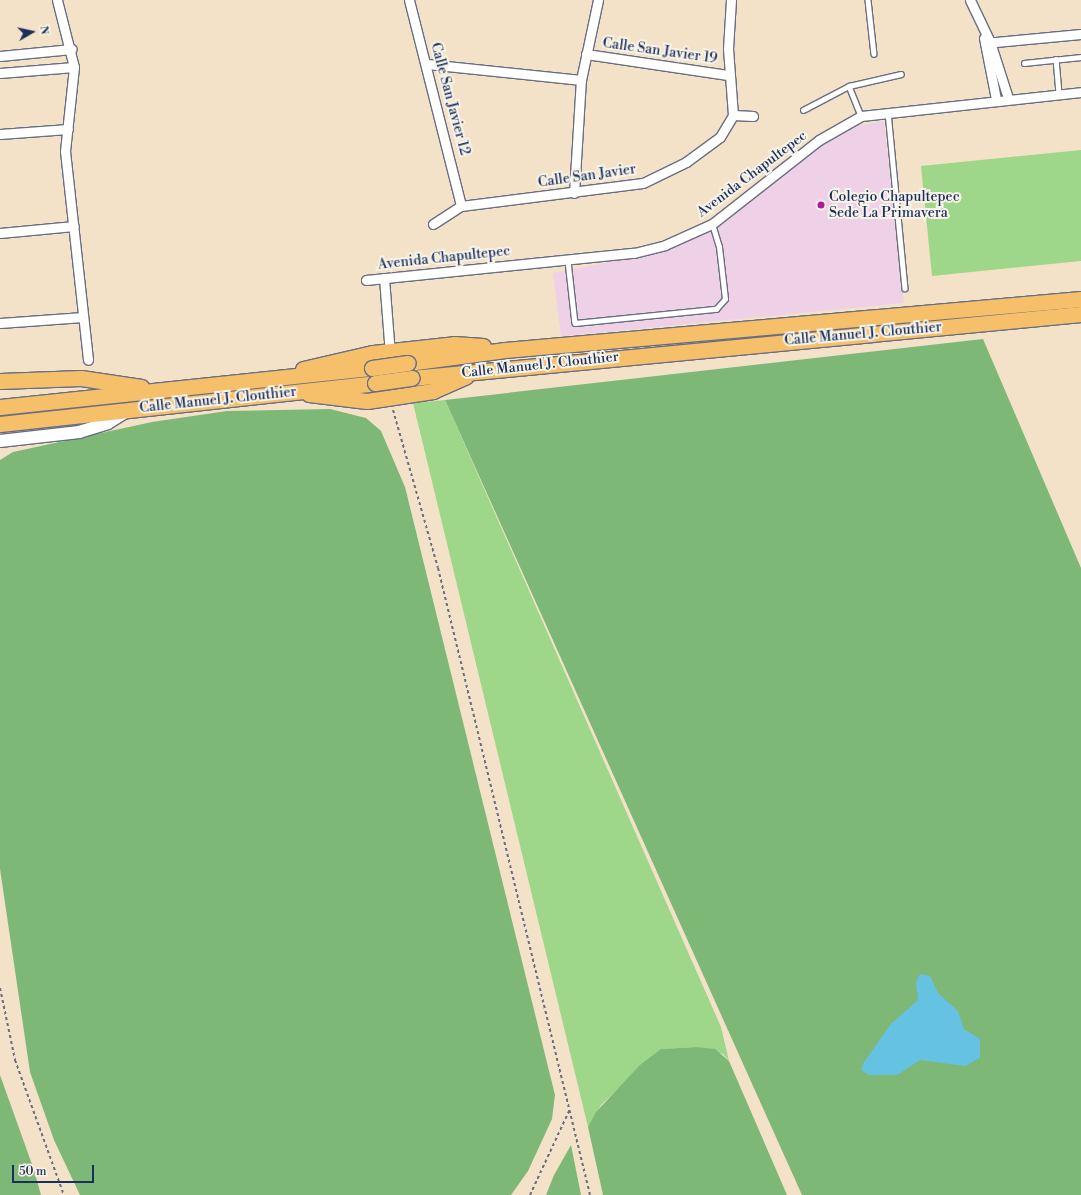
<!DOCTYPE html>
<html>
<head>
<meta charset="utf-8">
<style>
  body { margin:0 }
  #map { position:relative; width:1081px; height:1195px; overflow:hidden; background:#f3e2c7; font-family:"Libre Bodoni",serif }
  div>[style] { position:absolute }
  [style*='--x'] { left:calc(var(--x)*1px); top:calc(var(--y)*1px); width:calc(var(--w)*1px); rotate:calc(var(--a)*1deg) }
  .built>* { inset:0; background:#eed0e7 }
  .green>* { inset:0; background:#9ed78a }
  .forest>* { inset:0; background:#7eb876 }
  .water>* { inset:0; background:#65c2e3 }
  .path>* { height:2px; margin-top:-1px; transform-origin:0; background:repeating-linear-gradient(90deg,#676e83 0 3px,transparent 0 6px) }
  .roads { filter:drop-shadow(1px 0 #676e83) drop-shadow(-1px 0 #676e83) drop-shadow(0 1px #676e83) drop-shadow(0 -1px #676e83) }
  .service>* { height:4.5px; margin:-2.25px; padding:0 2.25px; transform-origin:2.25px; border-radius:2.25px; background:#fff }
  .minor>* { height:9px; margin:-4.5px; padding:0 4.5px; transform-origin:4.5px; border-radius:4.5px; background:#fff }
  .tertiary>* { height:12px; margin:-6px; padding:0 6px; transform-origin:6px; border-radius:6px; background:#fff }
  .primary>* { height:15px; margin:-7.5px; padding:0 7.5px; transform-origin:7.5px; border-radius:7.5px; background:#f6c06b }
  .bridges { filter:drop-shadow(1px 0 #676e83) drop-shadow(-1px 0 #676e83) drop-shadow(0 1px #676e83) drop-shadow(0 -1px #676e83) }
  .primary-bridge>* { height:15px; margin:-7.5px; padding:0 7.5px; transform-origin:7.5px; border-radius:7.5px; background:#f6c06b }
  .dots>* { width:11px; height:11px; translate:-50% -50%; box-sizing:border-box; border:2px solid #f7f3e8; border-radius:50% }
  span { translate:-50% -50%; white-space:nowrap; text-align:center; line-height:1.15; -webkit-text-stroke:4px #f7f3e8; paint-order:stroke }
  .street-label { font-size:14px; color:#1b2f5e }
  .poi-label { font-size:14px; color:#1b2f5e }
  .left { translate:0 -50%; text-align:left }
  .north { position:absolute; left:12px; top:12px; width:40px; height:40px; -webkit-text-stroke:3px #f7f3e8; paint-order:stroke; rotate:81deg; font-size:11px; font-weight:700; line-height:16px; text-align:center; color:#1b2f5e }
  .north::after { content:''; display:block; margin:auto; width:14px; height:18px; background:#1b2f5e; clip-path:polygon(50% 0,100% 100%,50% 72%,0 100%) }
  .scale { position:absolute; left:12px; top:1165px; width:82px; height:18px; box-sizing:border-box; border:2px solid #1b2f5e; border-top:0; padding-left:5px; font-size:12px; line-height:14px; white-space:nowrap; color:#1b2f5e; -webkit-text-stroke:3px #f7f3e8; paint-order:stroke }
</style>
</head>
<body>
<div id="map">
  <div class="built">
    <i style="clip-path:polygon(884px 121px,904px 303px,561px 336px,553px 273px,652px 254px,714px 231px,831px 138px,856px 126px)"></i>
  </div>
  <div class="green">
    <i style="clip-path:polygon(1081px 150px,1081px 261px,932px 276px,921px 166px)"></i>
    <i style="clip-path:polygon(445px 400px,721px 1027px,729px 1061px,723px 1054px,696px 1047px,661px 1049px,601px 1105px,588px 1127px,413px 403px)"></i>
  </div>
  <div class="forest">
    <i style="clip-path:polygon(983px 339px,1081px 568px,1081px 1195px,802px 1195px,445px 400px)"></i>
    <i style="clip-path:polygon(330px 409px,366px 418px,381px 431px,405px 487px,555px 1095px,552px 1119px,528px 1171px,511px 1195px,80px 1195px,54px 1140px,30px 1072px,0 869px,0 460px,13px 452px,152px 422px,227px 411px)"></i>
    <i style="clip-path:polygon(696px 1047px,715px 1049px,729px 1061px,787px 1195px,603px 1195px,588px 1127px,596px 1112px,640px 1065px,661px 1049px)"></i>
    <i style="clip-path:polygon(0 1075px,34px 1170px,41px 1195px,0 1195px)"></i>
    <i style="clip-path:polygon(571px 1145px,581px 1195px,546px 1195px,554px 1175px)"></i>
  </div>
  <div class="water">
    <i style="clip-path:polygon(920px 974px,930px 976px,938px 993px,958px 1011px,964px 1029px,980px 1039px,980px 1058px,965px 1066px,920px 1060px,897px 1075px,869px 1075px,861px 1070px,864px 1062px,891px 1024px,918px 1000px,916px 982px)"></i>
  </div>
  <div class="path">
    <i style="--x:393;--y:410;--w:164;--a:74.1"></i>
    <i style="--x:438;--y:568;--w:645;--a:76.37"></i>
    <i style="--x:0;--y:988;--w:74;--a:78.2"></i>
    <i style="--x:15;--y:1060;--w:144;--a:70.1"></i>
    <i style="--x:530;--y:1195;--w:95;--a:-65.1"></i>
  </div>
  <div class="roads">
    <div class="service">
      <i style="--x:868;--y:0;--w:54;--a:83.7"></i>
      <i style="--x:1056;--y:59;--w:34;--a:85"></i>
      <i style="--x:1024;--y:63;--w:57;--a:-6"></i>
      <i style="--x:849;--y:86;--w:32;--a:68"></i>
      <i style="--x:803;--y:110;--w:52;--a:-27.6"></i>
      <i style="--x:849;--y:86;--w:53;--a:-13"></i>
      <i style="--x:888;--y:112;--w:177;--a:84.5"></i>
      <i style="--x:568;--y:261;--w:62;--a:83.6"></i>
      <i style="--x:575;--y:323;--w:142;--a:-5.7"></i>
      <i style="--x:716;--y:309;--w:13;--a:-48"></i>
      <i style="--x:725;--y:299;--w:52;--a:-96.6"></i>
      <i style="--x:719;--y:247;--w:24;--a:-107"></i>
    </div>
    <div class="minor">
      <i style="--x:57;--y:0;--w:69;--a:75.8"></i>
      <i style="--x:74;--y:67;--w:84;--a:96.1"></i>
      <i style="--x:65;--y:151;--w:210;--a:83.7"></i>
      <i style="--x:409;--y:0;--w:212;--a:75.8"></i>
      <i style="--x:970;--y:0;--w:47;--a:64.5"></i>
      <i style="--x:990;--y:42;--w:59;--a:72.2"></i>
      <i style="--x:984;--y:38;--w:62;--a:78.9"></i>
      <i style="--x:985;--y:43;--w:96;--a:-5.4"></i>
      <i style="--x:586;--y:54;--w:145;--a:8.4"></i>
      <i style="--x:0;--y:56;--w:72;--a:-5.6"></i>
      <i style="--x:427;--y:64;--w:155;--a:5.9"></i>
      <i style="--x:0;--y:73;--w:74;--a:-4.6"></i>
      <i style="--x:733;--y:115;--w:20;--a:3"></i>
      <i style="--x:0;--y:134;--w:68;--a:-4.2"></i>
      <i style="--x:574;--y:193;--w:113;--a:-86.5"></i>
      <i style="--x:581;--y:80;--w:82;--a:-78"></i>
      <i style="--x:433;--y:224;--w:33;--a:-33"></i>
      <i style="--x:461;--y:206;--w:183;--a:-7.2"></i>
      <i style="--x:643;--y:183;--w:48;--a:-26"></i>
      <i style="--x:686;--y:162;--w:42;--a:-36.3"></i>
      <i style="--x:720;--y:137;--w:26;--a:-59"></i>
      <i style="--x:733;--y:115;--w:66;--a:-94.3"></i>
      <i style="--x:728;--y:49;--w:49;--a:-86.5"></i>
      <i style="--x:0;--y:233;--w:74;--a:-5.4"></i>
      <i style="--x:384;--y:278;--w:77;--a:85.5"></i>
      <i style="--x:366;--y:280;--w:269;--a:-5.8"></i>
      <i style="--x:634;--y:253;--w:32;--a:-14"></i>
      <i style="--x:665;--y:245;--w:51;--a:-24.1"></i>
      <i style="--x:712;--y:224;--w:136;--a:-38.1"></i>
      <i style="--x:819;--y:140;--w:48;--a:-29.7"></i>
      <i style="--x:861;--y:116;--w:221;--a:-6.2"></i>
      <i style="--x:0;--y:323;--w:83;--a:-4.1"></i>
    </div>
    <div class="tertiary">
      <i style="--x:0;--y:441;--w:80;--a:-6.5"></i>
      <i style="--x:79;--y:432;--w:30;--a:-17"></i>
      <i style="--x:108;--y:423;--w:25;--a:-32"></i>
    </div>
    <div class="primary">
      <i style="--x:408;--y:363;--w:98;--a:-7.6"></i>
      <i style="--x:505;--y:350;--w:578;--a:-5.06"></i>
      <i style="--x:303;--y:369;--w:72;--a:-12.9"></i>
      <i style="--x:373;--y:353;--w:81;--a:-6.3"></i>
      <i style="--x:454;--y:344;--w:29;--a:4"></i>
      <i style="--x:412;--y:378;--w:672;--a:-5.46"></i>
      <i style="--x:0;--y:381;--w:81;--a:-2.1"></i>
      <i style="--x:81;--y:378;--w:61;--a:8.5"></i>
      <i style="--x:309;--y:394;--w:58;--a:6.9"></i>
      <i style="--x:367;--y:401;--w:67;--a:-8.6"></i>
      <i style="--x:433;--y:391;--w:36;--a:-24"></i>
      <i style="--x:0;--y:407;--w:374;--a:-6"></i>
      <i style="--x:0;--y:424;--w:377;--a:-6.2"></i>
    </div>
  </div>
  <div class="bridges">
    <div class="primary-bridge">
      <i style="--x:372;--y:368;--w:36;--a:-8"></i>
      <i style="--x:375;--y:383;--w:37;--a:-8"></i>
    </div>
  </div>
  <div class="dots">
    <i style="left:821px;top:205px;background:#b5179e"></i>
  </div>
  <div class="street-label">
    <span style="left:660px;top:51px;rotate:8deg">Calle San Javier 19</span>
    <span style="left:450px;top:99px;rotate:75deg">Calle San Javier 12</span>
    <span style="left:752px;top:174px;rotate:-37deg">Avenida Chapultepec</span>
    <span style="left:587px;top:176px;rotate:-8deg">Calle San Javier</span>
    <span style="left:444px;top:258px;rotate:-6deg">Avenida Chapultepec</span>
    <span style="left:863px;top:334px;rotate:-5deg">Calle Manuel J. Clouthier</span>
    <span style="left:540px;top:365px;rotate:-6deg">Calle Manuel J. Clouthier</span>
    <span style="left:218px;top:400px;rotate:-6deg">Calle Manuel J. Clouthier</span>
  </div>
  <div class="poi-label">
    <span class="left" style="left:829px;top:205px">Colegio Chapultepec<br>Sede La Primavera</span>
  </div>
  <div class="north">N</div>
  <div class="scale">50 m</div>
</div>
</body>
</html>
